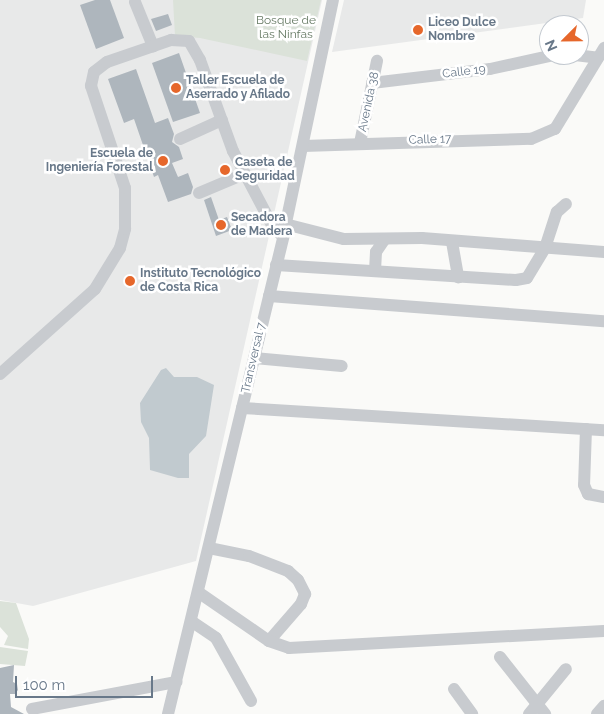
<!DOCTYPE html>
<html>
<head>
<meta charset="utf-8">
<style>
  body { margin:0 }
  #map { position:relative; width:604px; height:714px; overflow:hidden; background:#fafaf8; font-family:Raleway,sans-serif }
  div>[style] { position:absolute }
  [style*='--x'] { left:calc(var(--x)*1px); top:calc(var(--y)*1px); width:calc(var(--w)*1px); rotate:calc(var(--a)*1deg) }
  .built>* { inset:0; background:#e8e9e9 }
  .green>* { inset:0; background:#dbe2d9 }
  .water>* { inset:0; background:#c1cacf }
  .building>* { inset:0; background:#aeb6bd }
  .minor>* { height:12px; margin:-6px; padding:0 6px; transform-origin:6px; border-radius:6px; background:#c8cbcf }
  .dots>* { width:14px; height:14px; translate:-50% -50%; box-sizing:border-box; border:2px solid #fff; border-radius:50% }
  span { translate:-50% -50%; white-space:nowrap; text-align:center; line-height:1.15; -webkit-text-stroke:5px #fff; paint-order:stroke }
  .park-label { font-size:12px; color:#667a64 }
  .poi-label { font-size:12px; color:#687889; font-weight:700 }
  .left { translate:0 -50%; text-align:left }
  .right { translate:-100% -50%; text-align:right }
  .street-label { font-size:12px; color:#687889 }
  .north { position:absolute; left:539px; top:15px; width:50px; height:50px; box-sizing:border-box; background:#fff; border:1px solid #c3c9d0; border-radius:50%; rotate:247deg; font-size:14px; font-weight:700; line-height:20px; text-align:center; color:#687889 }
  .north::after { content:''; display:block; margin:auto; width:18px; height:22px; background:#e6672b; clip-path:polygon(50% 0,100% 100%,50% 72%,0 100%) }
  .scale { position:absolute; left:15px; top:676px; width:138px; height:22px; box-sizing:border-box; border:2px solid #687889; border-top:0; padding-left:6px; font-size:15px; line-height:18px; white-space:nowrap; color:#687889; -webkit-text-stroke:4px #fff; paint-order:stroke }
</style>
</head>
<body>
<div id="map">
  <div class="built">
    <i style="clip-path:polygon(0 0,322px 0,196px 561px,33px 606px,0 600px)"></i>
    <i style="clip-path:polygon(344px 0,586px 0,583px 18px,332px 52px)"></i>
  </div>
  <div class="green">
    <i style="clip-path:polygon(173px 0,321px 0,307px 61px,200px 38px,175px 36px)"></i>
    <i style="clip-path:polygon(0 601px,16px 603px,29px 639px,28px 649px,4px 645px,8px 636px,0 627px)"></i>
    <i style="clip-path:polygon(0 647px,28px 651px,25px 666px,0 664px)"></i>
  </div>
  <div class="water">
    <i style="clip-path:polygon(166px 368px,174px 377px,197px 377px,214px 385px,206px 436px,189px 454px,189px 478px,178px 478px,150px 470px,149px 438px,141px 422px,140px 403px,161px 370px)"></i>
  </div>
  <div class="building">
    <i style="clip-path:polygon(95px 0,110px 0,124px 38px,96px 49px,80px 5px)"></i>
    <i style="clip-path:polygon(168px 14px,172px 25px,156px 31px,151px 19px)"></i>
    <i style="clip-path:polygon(179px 53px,200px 113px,173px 122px,152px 63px)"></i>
    <i style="clip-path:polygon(136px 69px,155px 123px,168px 118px,174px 134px,172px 142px,179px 147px,183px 159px,172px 163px,178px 177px,188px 173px,193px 187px,191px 194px,168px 202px,158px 175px,154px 177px,134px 119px,124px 123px,108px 79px)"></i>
    <i style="clip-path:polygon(211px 197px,219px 220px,227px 217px,232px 230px,216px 236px,204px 200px)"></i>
    <i style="clip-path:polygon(14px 665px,13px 682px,17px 684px,18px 690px,15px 694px,10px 694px,11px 707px,24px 714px,0 714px,0 668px)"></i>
  </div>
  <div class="minor">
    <i style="--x:135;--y:2;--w:48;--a:67.8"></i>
    <i style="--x:575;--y:55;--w:23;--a:7"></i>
    <i style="--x:372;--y:83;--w:119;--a:-6.8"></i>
    <i style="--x:490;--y:69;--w:66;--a:-12.3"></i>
    <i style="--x:180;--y:139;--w:46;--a:-24.3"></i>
    <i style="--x:360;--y:143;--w:84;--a:-78.3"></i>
    <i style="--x:303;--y:146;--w:228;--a:-1.8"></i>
    <i style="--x:531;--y:139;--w:26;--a:-23"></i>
    <i style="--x:555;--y:129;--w:95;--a:-58.8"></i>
    <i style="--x:199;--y:193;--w:49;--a:-22.9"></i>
    <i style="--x:285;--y:224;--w:61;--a:14.3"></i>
    <i style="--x:344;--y:239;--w:78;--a:-0.7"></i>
    <i style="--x:422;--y:238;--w:183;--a:4.4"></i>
    <i style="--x:452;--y:242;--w:36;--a:80"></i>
    <i style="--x:276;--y:265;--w:240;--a:3.6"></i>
    <i style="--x:516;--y:280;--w:11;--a:-10"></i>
    <i style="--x:527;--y:278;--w:35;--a:-59"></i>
    <i style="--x:545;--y:248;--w:38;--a:-72"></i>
    <i style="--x:557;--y:212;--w:12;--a:-42"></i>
    <i style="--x:375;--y:271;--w:19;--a:-87"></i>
    <i style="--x:376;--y:252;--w:14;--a:-56"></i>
    <i style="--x:269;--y:296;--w:336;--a:4.3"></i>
    <i style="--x:254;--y:358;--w:88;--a:5.2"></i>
    <i style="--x:0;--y:374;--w:127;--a:-41.8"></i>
    <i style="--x:95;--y:289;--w:48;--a:-58.6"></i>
    <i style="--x:120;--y:248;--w:20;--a:-75"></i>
    <i style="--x:125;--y:229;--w:41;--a:-90"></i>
    <i style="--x:125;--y:188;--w:108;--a:-108.4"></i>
    <i style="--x:91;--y:86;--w:14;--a:-78"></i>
    <i style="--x:94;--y:72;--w:16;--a:-38"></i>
    <i style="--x:107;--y:62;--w:68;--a:-19"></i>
    <i style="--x:171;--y:40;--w:18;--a:3"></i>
    <i style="--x:189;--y:41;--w:22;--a:60"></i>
    <i style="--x:200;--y:60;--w:97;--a:70.1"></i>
    <i style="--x:233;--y:151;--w:84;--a:62.2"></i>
    <i style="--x:272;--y:225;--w:16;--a:47"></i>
    <i style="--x:242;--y:408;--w:363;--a:3.5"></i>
    <i style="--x:586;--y:429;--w:56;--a:92"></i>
    <i style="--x:584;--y:485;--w:10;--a:66"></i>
    <i style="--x:588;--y:494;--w:16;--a:11"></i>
    <i style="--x:209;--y:548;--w:41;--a:11.3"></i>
    <i style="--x:249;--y:556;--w:42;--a:21"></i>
    <i style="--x:288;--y:571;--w:13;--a:42"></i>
    <i style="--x:298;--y:580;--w:16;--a:63"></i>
    <i style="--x:305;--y:594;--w:11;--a:112"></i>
    <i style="--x:301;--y:604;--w:49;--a:130.9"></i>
    <i style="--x:198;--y:592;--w:86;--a:34.6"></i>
    <i style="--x:269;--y:641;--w:21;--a:19"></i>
    <i style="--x:289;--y:648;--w:315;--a:-3.1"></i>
    <i style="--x:191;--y:621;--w:30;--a:34"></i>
    <i style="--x:216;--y:638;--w:72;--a:60.9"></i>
    <i style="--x:500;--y:657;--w:73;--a:51.7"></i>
    <i style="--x:454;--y:689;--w:31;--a:54"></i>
    <i style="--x:32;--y:709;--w:147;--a:-10.6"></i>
    <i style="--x:168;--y:714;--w:491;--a:-76.4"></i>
    <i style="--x:283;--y:237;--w:242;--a:-78.1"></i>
    <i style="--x:529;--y:714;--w:58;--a:-50.6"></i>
    <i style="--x:597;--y:714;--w:11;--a:-49"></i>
  </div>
  <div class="dots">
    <i style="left:418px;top:30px;background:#e6672b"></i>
    <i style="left:176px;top:88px;background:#e6672b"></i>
    <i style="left:163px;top:161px;background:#e6672b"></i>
    <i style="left:225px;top:170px;background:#e6672b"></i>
    <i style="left:221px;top:225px;background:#e6672b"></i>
    <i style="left:130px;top:281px;background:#e6672b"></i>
  </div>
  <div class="park-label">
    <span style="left:286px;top:28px">Bosque de<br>las Ninfas</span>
  </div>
  <div class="poi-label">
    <span class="left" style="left:428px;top:30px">Liceo Dulce<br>Nombre</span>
    <span class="left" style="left:186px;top:88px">Taller Escuela de<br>Aserrado y Afilado</span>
    <span class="right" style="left:153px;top:161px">Escuela de<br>Ingeniería Forestal</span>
    <span class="left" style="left:235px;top:170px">Caseta de<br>Seguridad</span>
    <span class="left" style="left:231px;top:225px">Secadora<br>de Madera</span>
    <span class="left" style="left:140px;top:281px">Instituto Tecnológico<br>de Costa Rica</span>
  </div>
  <div class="street-label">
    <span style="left:464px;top:72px;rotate:-7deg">Calle 19</span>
    <span style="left:369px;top:102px;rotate:-78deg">Avenida 38</span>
    <span style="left:430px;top:140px;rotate:-2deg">Calle 17</span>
    <span style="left:254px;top:358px;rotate:-77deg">Transversal 7</span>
  </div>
  <div class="north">N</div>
  <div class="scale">100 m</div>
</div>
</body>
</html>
